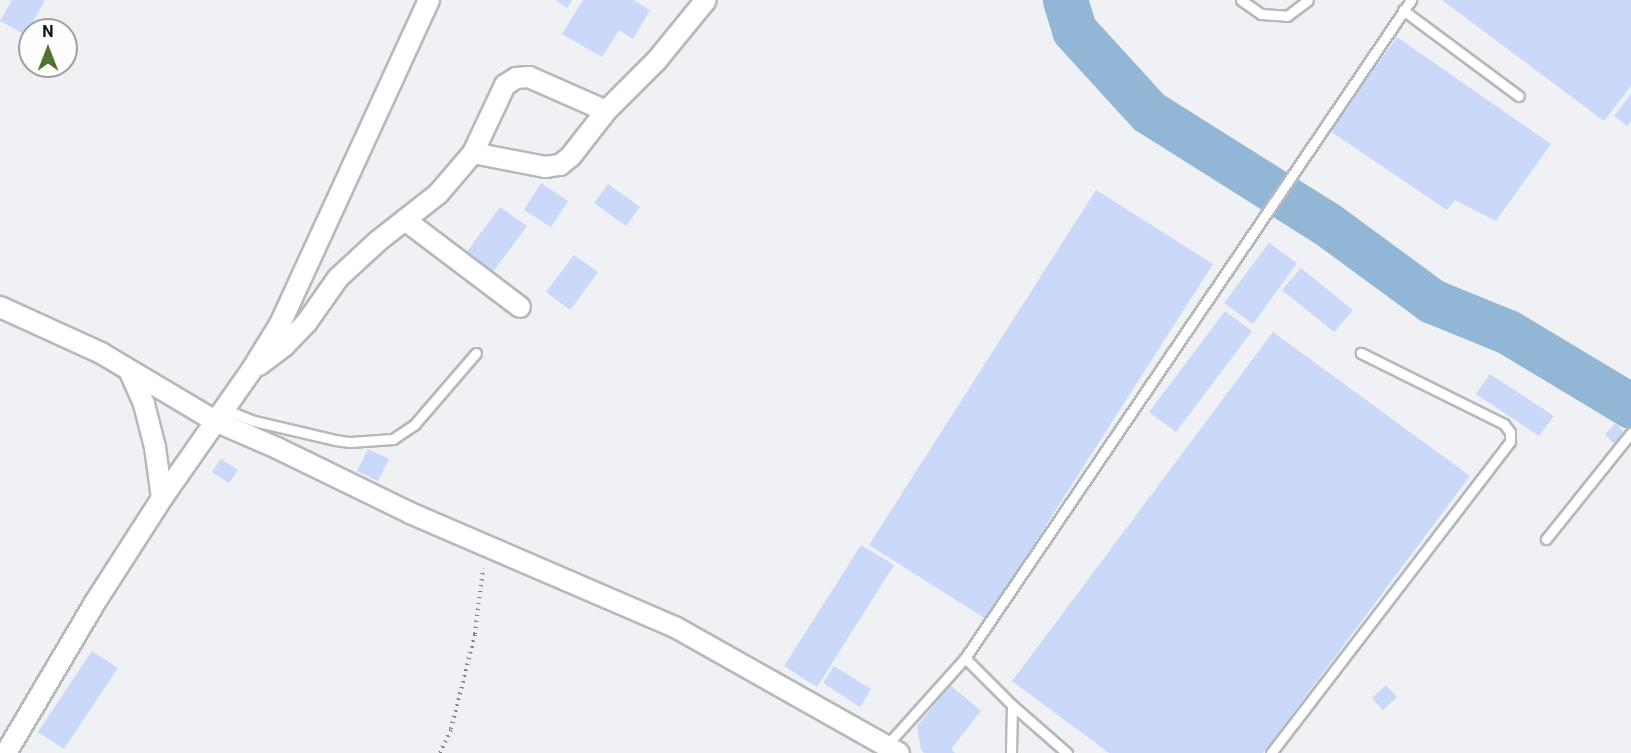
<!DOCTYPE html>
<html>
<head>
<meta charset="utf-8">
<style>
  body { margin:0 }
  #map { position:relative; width:1631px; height:753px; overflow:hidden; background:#f0f1f4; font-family:Roboto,sans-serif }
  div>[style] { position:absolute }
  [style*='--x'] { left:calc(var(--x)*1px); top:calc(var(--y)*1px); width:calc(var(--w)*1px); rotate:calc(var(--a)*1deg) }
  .river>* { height:45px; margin:-22.5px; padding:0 22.5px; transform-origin:22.5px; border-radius:22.5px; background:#92b7d6 }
  .building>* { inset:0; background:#cad8f9 }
  .path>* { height:4px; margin-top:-2px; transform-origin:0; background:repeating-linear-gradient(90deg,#818284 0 1.5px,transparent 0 6px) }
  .roads { filter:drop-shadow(2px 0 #b7b8bb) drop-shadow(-2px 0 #b7b8bb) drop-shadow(0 2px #b7b8bb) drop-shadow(0 -2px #b7b8bb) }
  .service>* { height:9px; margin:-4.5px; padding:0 4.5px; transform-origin:4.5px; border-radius:4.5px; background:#fff }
  .minor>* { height:20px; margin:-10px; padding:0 10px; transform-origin:10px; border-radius:10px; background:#fff }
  span { translate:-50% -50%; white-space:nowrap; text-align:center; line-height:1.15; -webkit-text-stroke:5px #fefeff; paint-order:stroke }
  .north { position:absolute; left:18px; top:18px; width:60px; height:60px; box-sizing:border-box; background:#fefeff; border:2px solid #a0a0a1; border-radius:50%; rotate:0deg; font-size:16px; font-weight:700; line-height:24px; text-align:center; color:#131314 }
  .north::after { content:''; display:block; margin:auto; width:21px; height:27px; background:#4f732c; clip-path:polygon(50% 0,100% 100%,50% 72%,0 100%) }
</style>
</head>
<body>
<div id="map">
  <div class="river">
    <i style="--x:1065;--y:0;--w:31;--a:73"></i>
    <i style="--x:1074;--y:30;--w:111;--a:47.6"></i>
    <i style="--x:1149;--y:112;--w:210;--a:32.2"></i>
    <i style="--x:1327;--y:224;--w:130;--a:36.3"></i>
    <i style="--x:1432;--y:301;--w:82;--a:22.2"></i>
    <i style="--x:1508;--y:332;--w:144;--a:31"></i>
  </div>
  <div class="building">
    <i style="clip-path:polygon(12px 0,45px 0,26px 35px,0 21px)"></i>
    <i style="clip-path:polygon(555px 0,572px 0,567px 8px)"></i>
    <i style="clip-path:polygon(583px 0,633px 0,650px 10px,633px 39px,619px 30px,602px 57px,562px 34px)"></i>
    <i style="clip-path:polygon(1442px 0,1631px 0,1631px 86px,1604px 121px)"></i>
    <i style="clip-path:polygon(1397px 37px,1551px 144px,1496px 221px,1455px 200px,1447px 210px,1330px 131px)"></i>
    <i style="clip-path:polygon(1631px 94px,1631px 121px,1627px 126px,1614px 116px)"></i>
    <i style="clip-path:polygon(541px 183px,568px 201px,551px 227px,524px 210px)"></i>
    <i style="clip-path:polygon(608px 184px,640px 207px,626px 226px,594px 203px)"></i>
    <i style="clip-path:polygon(1096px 190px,1213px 264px,986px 619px,869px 545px)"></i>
    <i style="clip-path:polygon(500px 207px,527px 226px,492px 273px,466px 253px)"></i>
    <i style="clip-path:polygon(1269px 243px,1297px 263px,1253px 324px,1224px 303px)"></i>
    <i style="clip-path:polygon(574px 255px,598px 272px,570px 310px,546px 292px)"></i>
    <i style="clip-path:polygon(1301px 268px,1353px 310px,1334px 332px,1282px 290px)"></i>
    <i style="clip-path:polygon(1225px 311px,1252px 331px,1176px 432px,1149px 412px)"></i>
    <i style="clip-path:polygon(1273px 332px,1470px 476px,1263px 753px,1109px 753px,1012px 681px)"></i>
    <i style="clip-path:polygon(1490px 374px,1554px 416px,1539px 436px,1476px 394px)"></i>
    <i style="clip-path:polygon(1616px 423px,1625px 434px,1614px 444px,1605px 434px)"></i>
    <i style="clip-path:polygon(368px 449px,389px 459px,378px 481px,357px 471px)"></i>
    <i style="clip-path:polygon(221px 459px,238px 470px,229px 483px,212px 472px)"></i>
    <i style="clip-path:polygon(861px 545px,894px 565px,817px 687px,784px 666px)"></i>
    <i style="clip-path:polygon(92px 651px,118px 668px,64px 749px,38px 732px)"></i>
    <i style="clip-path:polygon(834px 666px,871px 689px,860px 707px,823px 683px)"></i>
    <i style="clip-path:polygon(950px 685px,981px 711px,951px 749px,955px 753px,924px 753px,921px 749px,917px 726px)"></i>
    <i style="clip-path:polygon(1386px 685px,1397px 697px,1383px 710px,1372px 698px)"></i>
  </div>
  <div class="path">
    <i style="--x:440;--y:753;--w:26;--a:-65"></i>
    <i style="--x:451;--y:729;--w:98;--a:-75.8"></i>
    <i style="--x:475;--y:634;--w:66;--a:-83.1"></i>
  </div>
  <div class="roads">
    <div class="service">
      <i style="--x:1241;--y:0;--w:24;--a:35"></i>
      <i style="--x:1261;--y:14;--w:26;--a:4"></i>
      <i style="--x:1287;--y:16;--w:26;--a:-37"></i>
      <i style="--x:1403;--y:10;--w:144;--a:36.6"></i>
      <i style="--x:224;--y:409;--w:32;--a:22"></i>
      <i style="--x:254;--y:421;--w:83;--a:13.2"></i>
      <i style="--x:335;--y:440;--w:15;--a:8"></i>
      <i style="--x:350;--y:442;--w:43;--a:-4"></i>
      <i style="--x:393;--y:439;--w:25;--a:-34"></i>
      <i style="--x:414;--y:425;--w:95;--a:-49.3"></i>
      <i style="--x:1546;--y:539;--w:136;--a:-51.3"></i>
      <i style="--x:965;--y:658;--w:795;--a:-55.87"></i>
      <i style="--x:886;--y:746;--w:118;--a:-48.1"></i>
      <i style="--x:965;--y:658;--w:66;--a:45"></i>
      <i style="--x:1012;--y:705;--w:73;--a:41.1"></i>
      <i style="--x:1011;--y:753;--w:48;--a:-88.8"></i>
      <i style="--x:1271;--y:753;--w:393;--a:-52.5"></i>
      <i style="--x:1510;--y:441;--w:9;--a:-90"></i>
      <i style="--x:1510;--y:432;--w:10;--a:-127"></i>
      <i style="--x:1504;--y:424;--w:160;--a:-153.6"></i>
    </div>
    <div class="minor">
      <i style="--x:473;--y:153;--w:75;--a:-64.8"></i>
      <i style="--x:505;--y:85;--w:13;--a:-32"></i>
      <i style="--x:516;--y:78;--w:13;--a:-4"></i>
      <i style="--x:529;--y:77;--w:84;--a:23.8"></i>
      <i style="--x:405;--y:220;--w:144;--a:37.1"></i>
      <i style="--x:0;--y:307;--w:111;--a:24.5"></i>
      <i style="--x:101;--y:353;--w:133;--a:30.8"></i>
      <i style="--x:215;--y:421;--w:68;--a:23.5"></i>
      <i style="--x:277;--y:448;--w:148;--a:26"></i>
      <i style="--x:410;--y:513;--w:288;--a:23.3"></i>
      <i style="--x:675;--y:627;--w:257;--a:29.4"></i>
      <i style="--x:259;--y:365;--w:31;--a:-37"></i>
      <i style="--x:284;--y:346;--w:33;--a:-46"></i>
      <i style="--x:307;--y:322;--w:54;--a:-54.8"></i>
      <i style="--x:338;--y:278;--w:54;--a:-42.8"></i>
      <i style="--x:378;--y:241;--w:76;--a:-38.1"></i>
      <i style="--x:438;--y:194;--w:54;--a:-49.5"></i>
      <i style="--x:473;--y:153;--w:73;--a:11"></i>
      <i style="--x:545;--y:167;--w:15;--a:-8"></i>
      <i style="--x:560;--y:165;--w:14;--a:-39"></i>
      <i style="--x:571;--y:156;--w:57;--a:-52.1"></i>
      <i style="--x:606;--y:111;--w:72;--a:-45"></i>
      <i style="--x:657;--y:60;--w:77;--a:-50.8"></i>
      <i style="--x:129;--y:370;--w:37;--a:66"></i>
      <i style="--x:144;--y:404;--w:44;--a:75.7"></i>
      <i style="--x:155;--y:447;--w:51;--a:82.2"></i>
      <i style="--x:6;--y:753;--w:173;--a:-59.4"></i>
      <i style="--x:94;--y:604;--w:126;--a:-57.3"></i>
      <i style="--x:162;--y:498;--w:155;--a:-55"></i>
      <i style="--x:251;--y:371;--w:55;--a:-58.3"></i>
      <i style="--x:280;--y:324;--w:357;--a:-65.3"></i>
    </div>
  </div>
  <div class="north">N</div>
</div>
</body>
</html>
